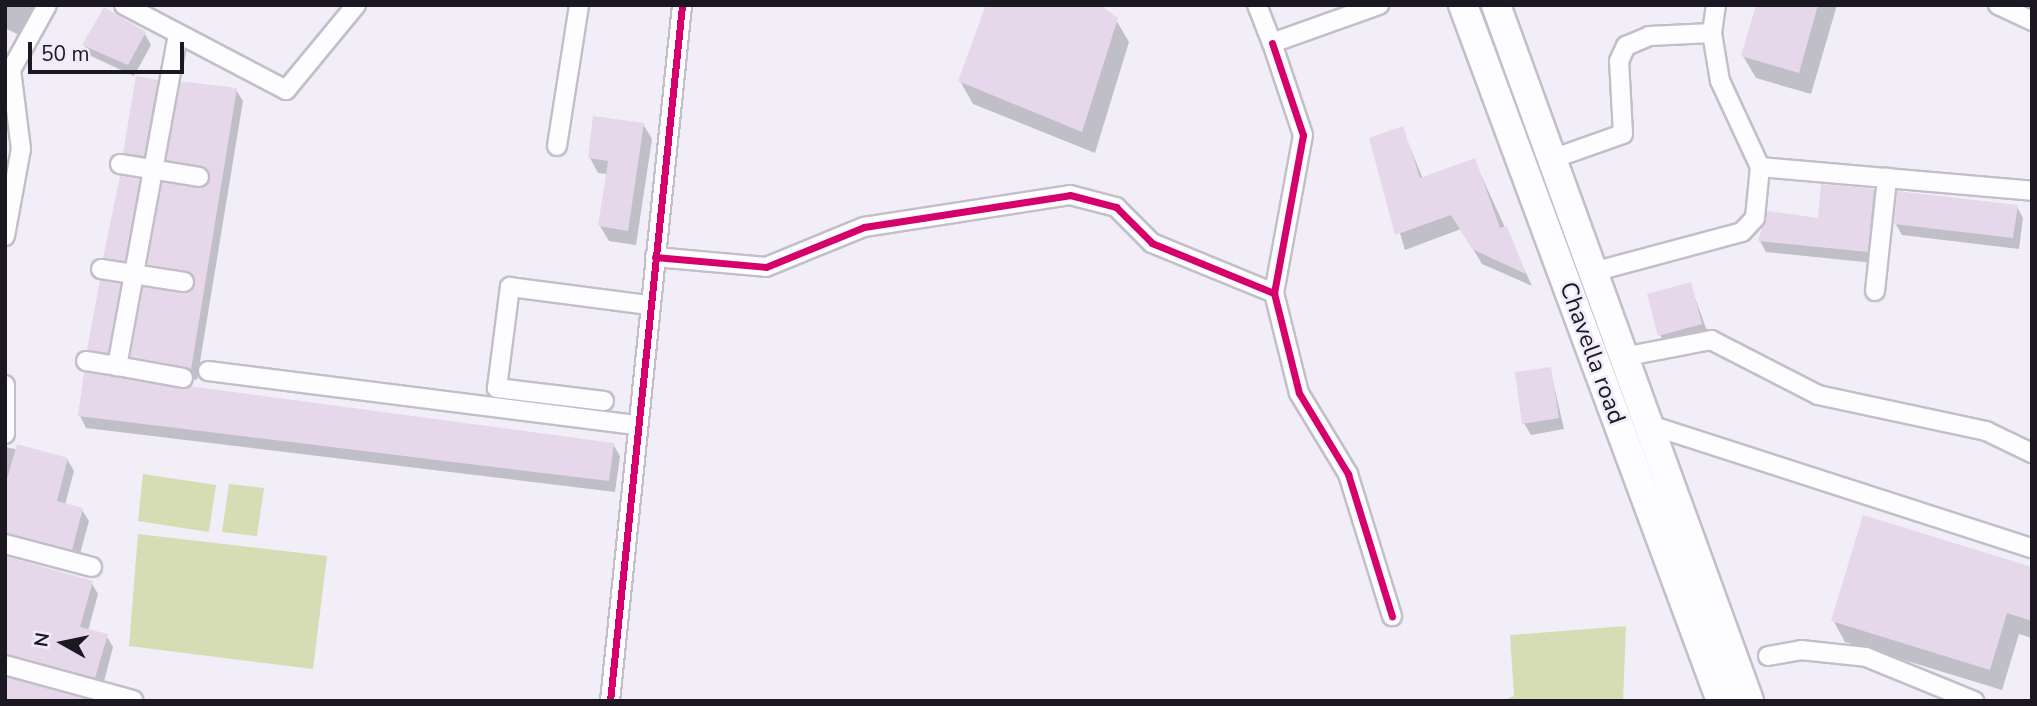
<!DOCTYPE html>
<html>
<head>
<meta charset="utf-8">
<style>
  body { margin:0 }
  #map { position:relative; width:2037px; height:706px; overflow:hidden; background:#f1eef8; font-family:"Nunito Sans",sans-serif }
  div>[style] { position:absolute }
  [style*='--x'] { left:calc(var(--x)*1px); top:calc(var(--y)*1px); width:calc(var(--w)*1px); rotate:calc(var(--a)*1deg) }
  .green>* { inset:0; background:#d6dcb4 }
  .shadow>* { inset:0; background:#0003 }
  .building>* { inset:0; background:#e6d8ea }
  .roads { filter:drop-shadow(2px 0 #c2bfc8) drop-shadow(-2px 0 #c2bfc8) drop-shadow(0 2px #c2bfc8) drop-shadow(0 -2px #c2bfc8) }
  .minor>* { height:18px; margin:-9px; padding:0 9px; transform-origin:9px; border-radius:9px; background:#fdfcfe }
  .trunk>* { height:28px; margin:-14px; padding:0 14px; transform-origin:14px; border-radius:14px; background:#fdfcfe }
  .cycleway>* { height:7px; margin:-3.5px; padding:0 3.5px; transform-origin:3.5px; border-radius:3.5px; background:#d6006c }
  span { translate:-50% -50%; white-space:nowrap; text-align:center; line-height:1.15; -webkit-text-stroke:5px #efebfb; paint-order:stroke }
  .street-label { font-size:24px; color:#1b1821 }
  .frame { position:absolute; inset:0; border:7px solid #1b1821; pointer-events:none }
  .north { position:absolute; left:28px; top:608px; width:70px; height:70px; -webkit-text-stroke:5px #efebfb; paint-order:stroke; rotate:279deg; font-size:19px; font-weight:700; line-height:28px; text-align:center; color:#1b1821 }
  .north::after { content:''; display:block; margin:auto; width:24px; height:32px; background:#1b1821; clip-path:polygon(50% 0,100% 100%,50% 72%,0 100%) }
  .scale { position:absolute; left:28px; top:42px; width:156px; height:32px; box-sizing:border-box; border:4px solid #1b1821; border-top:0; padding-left:9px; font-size:21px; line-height:24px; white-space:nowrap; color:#1b1821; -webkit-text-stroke:5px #efebfb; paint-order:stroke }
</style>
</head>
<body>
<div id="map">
  <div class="green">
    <i style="clip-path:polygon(143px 474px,216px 485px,209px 532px,138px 521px)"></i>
    <i style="clip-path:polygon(229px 484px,264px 488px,257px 536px,222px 532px)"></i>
    <i style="clip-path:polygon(138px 534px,327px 556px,313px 669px,129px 646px)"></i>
    <i style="clip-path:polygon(1626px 626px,1623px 701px,1503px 701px,1514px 696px,1510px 635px)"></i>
  </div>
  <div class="shadow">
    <i style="clip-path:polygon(5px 5px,45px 5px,27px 39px,5px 28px)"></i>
    <i style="clip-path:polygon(1758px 5px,1837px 5px,1811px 94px,1756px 78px,1743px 56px)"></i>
    <i style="clip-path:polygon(1116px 20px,1129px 42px,1095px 153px,973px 104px,960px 81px)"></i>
    <i style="clip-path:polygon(145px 34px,151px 45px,134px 76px,91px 56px,84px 45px)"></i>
    <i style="clip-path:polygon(157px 81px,164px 93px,150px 167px,132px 164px,125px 153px)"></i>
    <i style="clip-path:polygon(236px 90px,243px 101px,197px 380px,139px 368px,132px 357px,197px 285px,156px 276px,149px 264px,198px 190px,212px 180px,175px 171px,168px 160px)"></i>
    <i style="clip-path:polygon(643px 124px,652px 139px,636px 245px,609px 241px,600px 226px,608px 174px,598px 173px,590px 158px)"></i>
    <i style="clip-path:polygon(1402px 128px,1423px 179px,1474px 160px,1532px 286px,1482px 264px,1461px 229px,1405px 250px,1371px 139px)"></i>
    <i style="clip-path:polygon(139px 181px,145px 192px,131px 272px,112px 269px,105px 258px)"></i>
    <i style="clip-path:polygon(1873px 190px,1880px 202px,1874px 263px,1766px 252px,1760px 241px,1819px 220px)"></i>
    <i style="clip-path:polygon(2017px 207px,2023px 218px,2019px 249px,1902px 235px,1895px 223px)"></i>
    <i style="clip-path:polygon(1690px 284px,1711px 342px,1670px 353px,1660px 335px)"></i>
    <i style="clip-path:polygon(119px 285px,126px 297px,114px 364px,96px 361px,89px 349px)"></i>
    <i style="clip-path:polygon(1550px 369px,1564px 429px,1531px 435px,1524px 423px)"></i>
    <i style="clip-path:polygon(80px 416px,613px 444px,620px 456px,615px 492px,86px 428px)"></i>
    <i style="clip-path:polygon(5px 447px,67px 459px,74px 471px,65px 505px,82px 510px,89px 521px,78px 561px,5px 547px)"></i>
    <i style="clip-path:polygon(5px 558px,91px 582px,98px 594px,88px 631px,106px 635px,113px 647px,102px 689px,5px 668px)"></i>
    <i style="clip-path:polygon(2032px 570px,2032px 638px,2019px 634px,2002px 690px,1845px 642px,1833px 620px)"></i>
    <i style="clip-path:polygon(5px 677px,91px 701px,5px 701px)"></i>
  </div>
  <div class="building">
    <i style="clip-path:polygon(986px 5px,1100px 5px,1118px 18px,1082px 132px,958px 81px)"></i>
    <i style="clip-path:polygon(1756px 5px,1818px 5px,1799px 73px,1741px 56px)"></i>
    <i style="clip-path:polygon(104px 7px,146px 32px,128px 65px,82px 45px)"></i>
    <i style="clip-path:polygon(136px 76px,158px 80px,144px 156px,123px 153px)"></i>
    <i style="clip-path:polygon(186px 82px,237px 88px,191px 370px,130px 357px,143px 287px,183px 293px,195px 284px,186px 271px,147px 265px,162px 182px,198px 188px,210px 179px,201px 166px,166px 160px,180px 83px)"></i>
    <i style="clip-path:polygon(593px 116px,644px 123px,628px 231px,598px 226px,608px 161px,588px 158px)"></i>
    <i style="clip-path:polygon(1403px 126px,1420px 178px,1475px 158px,1500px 228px,1507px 226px,1526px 274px,1472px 249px,1451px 215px,1395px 235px,1369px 138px)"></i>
    <i style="clip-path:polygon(120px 176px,140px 179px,125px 261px,103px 258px)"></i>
    <i style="clip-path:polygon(1821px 184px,1874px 189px,1868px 252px,1758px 241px,1767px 211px,1818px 218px)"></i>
    <i style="clip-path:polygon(1897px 191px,2018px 205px,2013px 238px,1894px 224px)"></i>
    <i style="clip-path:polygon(100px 280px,121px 284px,108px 353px,87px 350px)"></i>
    <i style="clip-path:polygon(1691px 282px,1702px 324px,1658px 336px,1647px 294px)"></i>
    <i style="clip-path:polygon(1551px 367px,1559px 418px,1522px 424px,1515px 372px)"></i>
    <i style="clip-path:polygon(84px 372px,614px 443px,609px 481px,78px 416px)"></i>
    <i style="clip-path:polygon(17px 444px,68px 458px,57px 501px,83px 508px,72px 550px,5px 533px,5px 486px)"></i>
    <i style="clip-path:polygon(1863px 515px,2032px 567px,2032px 621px,2007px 613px,1990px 670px,1831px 621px)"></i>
    <i style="clip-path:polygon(5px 556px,93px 581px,80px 627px,108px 634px,95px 678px,5px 654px)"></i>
    <i style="clip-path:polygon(5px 677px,89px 700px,5px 701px)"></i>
  </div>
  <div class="roads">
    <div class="minor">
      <i style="--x:124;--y:5;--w:183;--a:27.7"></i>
      <i style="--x:286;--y:90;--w:110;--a:-50.5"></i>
      <i style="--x:1257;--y:5;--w:41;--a:68.5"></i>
      <i style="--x:1272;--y:43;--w:114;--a:-19.6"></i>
      <i style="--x:1998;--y:5;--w:38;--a:25"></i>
      <i style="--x:178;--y:34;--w:338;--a:100.4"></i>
      <i style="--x:117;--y:366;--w:67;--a:10.3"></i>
      <i style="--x:1272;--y:43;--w:97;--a:71.4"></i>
      <i style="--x:1303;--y:135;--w:161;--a:100.4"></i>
      <i style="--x:1274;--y:293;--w:103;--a:76"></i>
      <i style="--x:1299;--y:393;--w:95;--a:58.8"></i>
      <i style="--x:1348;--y:474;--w:149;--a:72.8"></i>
      <i style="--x:557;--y:146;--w:143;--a:-81.1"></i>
      <i style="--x:1552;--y:159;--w:75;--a:-19.4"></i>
      <i style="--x:1623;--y:134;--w:73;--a:-93.1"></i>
      <i style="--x:1619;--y:61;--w:17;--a:-65"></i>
      <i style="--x:1626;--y:46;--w:25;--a:-23"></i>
      <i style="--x:1649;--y:36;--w:63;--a:-2.7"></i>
      <i style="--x:120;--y:164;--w:80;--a:9.3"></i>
      <i style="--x:1760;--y:167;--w:273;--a:5"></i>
      <i style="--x:5;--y:236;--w:88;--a:-79.6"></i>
      <i style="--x:21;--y:149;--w:80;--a:-97.2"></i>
      <i style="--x:11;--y:70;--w:74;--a:-61"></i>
      <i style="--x:655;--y:257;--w:111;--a:5.1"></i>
      <i style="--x:766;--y:267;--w:106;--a:-22.2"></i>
      <i style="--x:864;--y:227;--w:208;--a:-8.8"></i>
      <i style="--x:1070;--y:195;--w:48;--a:14.6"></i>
      <i style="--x:1116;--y:207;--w:51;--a:45"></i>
      <i style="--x:1152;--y:243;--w:132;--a:22.3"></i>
      <i style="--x:101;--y:269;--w:84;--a:8.9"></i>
      <i style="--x:1593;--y:272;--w:154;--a:-15"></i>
      <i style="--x:1742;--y:232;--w:19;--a:-47"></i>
      <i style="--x:1755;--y:218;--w:51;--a:-84.4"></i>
      <i style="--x:1760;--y:167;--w:95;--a:-114.9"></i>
      <i style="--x:1720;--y:81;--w:49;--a:-99.5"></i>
      <i style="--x:1712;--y:33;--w:28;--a:-82"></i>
      <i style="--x:1875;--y:291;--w:114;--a:-83.9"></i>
      <i style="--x:1623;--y:357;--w:90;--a:-10.9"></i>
      <i style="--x:1711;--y:340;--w:120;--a:27.2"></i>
      <i style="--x:1818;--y:395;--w:172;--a:12.1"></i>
      <i style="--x:1986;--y:431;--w:51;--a:25.6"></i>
      <i style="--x:86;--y:361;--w:31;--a:9"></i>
      <i style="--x:208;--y:371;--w:431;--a:7.2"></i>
      <i style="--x:5;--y:385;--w:49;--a:90"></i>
      <i style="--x:604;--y:401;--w:108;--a:-173.1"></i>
      <i style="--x:497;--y:388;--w:102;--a:-82.7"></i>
      <i style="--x:510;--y:287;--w:139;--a:7.4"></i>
      <i style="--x:1647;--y:424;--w:404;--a:17.9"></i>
      <i style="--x:5;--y:544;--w:90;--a:14.8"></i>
      <i style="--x:1768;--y:656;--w:34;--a:-10"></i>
      <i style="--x:1801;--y:650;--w:65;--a:6.1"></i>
      <i style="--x:1866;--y:657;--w:117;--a:22.2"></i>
      <i style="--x:5;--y:665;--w:133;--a:15.3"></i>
      <i style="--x:610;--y:701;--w:700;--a:-84.09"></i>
    </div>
    <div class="trunk">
      <i style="--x:1463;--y:5;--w:742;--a:69.66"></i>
      <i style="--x:1496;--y:5;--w:741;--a:70.02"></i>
    </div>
  </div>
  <div class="cycleway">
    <i style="--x:1272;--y:43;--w:97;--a:71.4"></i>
    <i style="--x:1303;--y:135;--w:161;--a:100.4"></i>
    <i style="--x:1274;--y:293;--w:103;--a:76"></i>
    <i style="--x:1299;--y:393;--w:95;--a:58.8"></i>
    <i style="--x:1348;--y:474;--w:149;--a:72.8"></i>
    <i style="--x:655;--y:257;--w:111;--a:5.1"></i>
    <i style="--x:766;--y:267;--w:106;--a:-22.2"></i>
    <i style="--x:864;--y:227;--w:208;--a:-8.8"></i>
    <i style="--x:1070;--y:195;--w:48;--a:14.6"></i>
    <i style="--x:1116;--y:207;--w:51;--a:45"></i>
    <i style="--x:1152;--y:243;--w:132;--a:22.3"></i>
    <i style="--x:610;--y:701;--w:700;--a:-84.09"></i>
  </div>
  <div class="street-label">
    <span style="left:1592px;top:353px;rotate:70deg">Chavella road</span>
  </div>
  <div class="frame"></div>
  <div class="north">N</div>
  <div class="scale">50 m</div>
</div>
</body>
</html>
